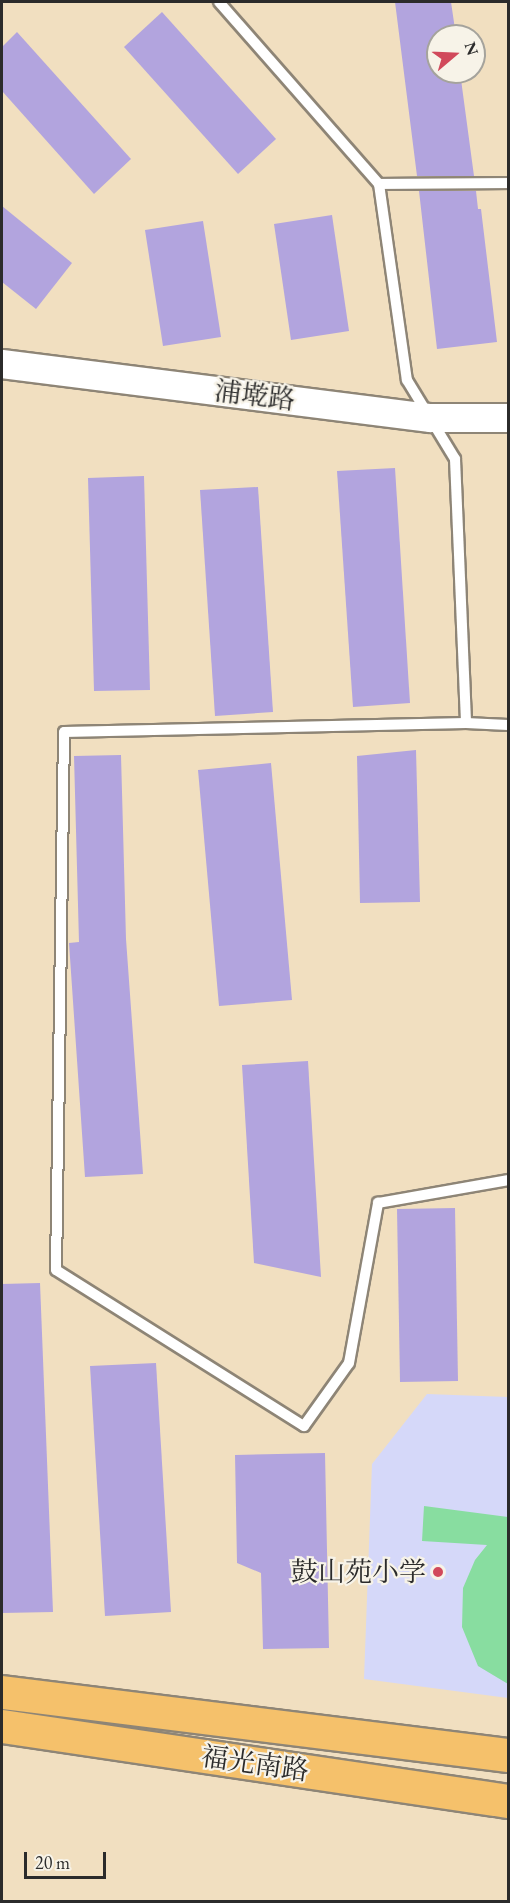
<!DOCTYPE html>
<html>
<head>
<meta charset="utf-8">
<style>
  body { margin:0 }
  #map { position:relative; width:510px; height:1903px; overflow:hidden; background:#f1dfc0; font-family:"EB Garamond","Noto Serif SC",serif }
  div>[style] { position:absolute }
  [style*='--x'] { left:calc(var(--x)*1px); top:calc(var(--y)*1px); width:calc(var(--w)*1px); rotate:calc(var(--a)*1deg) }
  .built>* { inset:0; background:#d5d8f9 }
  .green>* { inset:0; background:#88dda0 }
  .building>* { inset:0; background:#b2a4de }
  .roads { filter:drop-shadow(2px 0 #8e8576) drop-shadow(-2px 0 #8e8576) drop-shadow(0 2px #8e8576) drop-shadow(0 -2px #8e8576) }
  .service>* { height:10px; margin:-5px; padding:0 5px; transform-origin:5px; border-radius:5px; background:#fff }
  .tertiary>* { height:28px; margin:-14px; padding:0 14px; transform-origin:14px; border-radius:14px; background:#fff }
  .primary>* { height:33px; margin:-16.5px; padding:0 16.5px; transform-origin:16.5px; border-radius:16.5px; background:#f5c16b }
  .dots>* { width:16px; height:16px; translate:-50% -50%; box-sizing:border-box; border:3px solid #f7f3e8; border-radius:50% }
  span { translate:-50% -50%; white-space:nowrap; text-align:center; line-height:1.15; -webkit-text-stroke:4.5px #f7f3e8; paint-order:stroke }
  .street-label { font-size:27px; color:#2b2b2b }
  .poi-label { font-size:27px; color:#2b2b2b }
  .right { translate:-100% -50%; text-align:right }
  .frame { position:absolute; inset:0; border:3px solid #2b2b2b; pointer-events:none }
  .north { position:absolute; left:426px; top:24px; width:60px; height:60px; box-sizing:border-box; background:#f7f3e8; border:2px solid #a5a39c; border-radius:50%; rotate:71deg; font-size:16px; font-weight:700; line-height:24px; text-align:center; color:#2b2b2b }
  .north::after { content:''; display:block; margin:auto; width:21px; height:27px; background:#d1495b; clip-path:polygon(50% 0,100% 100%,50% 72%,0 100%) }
  .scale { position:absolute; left:24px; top:1852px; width:82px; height:27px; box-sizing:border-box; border:3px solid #2b2b2b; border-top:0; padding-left:8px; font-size:18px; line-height:21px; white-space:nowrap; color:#2b2b2b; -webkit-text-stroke:4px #f7f3e8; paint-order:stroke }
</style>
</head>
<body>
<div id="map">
  <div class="built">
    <i style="clip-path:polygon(427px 1394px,508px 1397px,508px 1698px,364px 1679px,372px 1464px)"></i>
  </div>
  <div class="green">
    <i style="clip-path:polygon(424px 1506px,508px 1517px,508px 1684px,478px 1666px,462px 1627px,463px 1588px,475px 1560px,487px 1545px,422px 1541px)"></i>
  </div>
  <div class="building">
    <i style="clip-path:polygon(395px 2px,451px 2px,456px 36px,438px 36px,438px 72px,460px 72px,474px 176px,417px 176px)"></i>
    <i style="clip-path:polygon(162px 12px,276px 139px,238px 174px,124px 47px)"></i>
    <i style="clip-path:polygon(17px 32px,131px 159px,94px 194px,2px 91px,2px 47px)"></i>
    <i style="clip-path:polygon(419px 191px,476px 191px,478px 209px,481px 209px,497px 342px,437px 349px)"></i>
    <i style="clip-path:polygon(2px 206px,72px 263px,36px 309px,2px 282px)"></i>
    <i style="clip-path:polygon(332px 215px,349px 331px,291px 340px,274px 224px)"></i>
    <i style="clip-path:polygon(203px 221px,221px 337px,163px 346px,145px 230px)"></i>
    <i style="clip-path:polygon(395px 468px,410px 703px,353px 707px,337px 471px)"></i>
    <i style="clip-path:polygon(144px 476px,150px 690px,94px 691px,88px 478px)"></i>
    <i style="clip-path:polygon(258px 487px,273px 712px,215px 716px,200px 490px)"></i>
    <i style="clip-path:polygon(416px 750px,420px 902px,360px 903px,357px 756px)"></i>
    <i style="clip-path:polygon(121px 755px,126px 939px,143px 1174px,85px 1177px,69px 943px,79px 942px,74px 756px)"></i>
    <i style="clip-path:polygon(271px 763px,292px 1000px,219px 1006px,198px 770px)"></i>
    <i style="clip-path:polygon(308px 1061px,321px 1277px,254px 1263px,242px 1065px)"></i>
    <i style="clip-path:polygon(455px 1208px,458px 1381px,400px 1382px,397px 1209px)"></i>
    <i style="clip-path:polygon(40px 1283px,53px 1612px,2px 1613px,2px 1284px)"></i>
    <i style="clip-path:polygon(156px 1363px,171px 1612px,105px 1616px,90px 1366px)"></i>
    <i style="clip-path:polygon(325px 1453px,329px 1648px,263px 1649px,261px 1573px,237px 1563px,235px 1455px)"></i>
  </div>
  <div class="roads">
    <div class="service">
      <i style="--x:219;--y:2;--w:242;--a:48.7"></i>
      <i style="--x:379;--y:184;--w:129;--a:-0.4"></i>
      <i style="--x:379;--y:184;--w:198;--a:81.9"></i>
      <i style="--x:407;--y:380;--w:92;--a:58.7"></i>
      <i style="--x:455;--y:459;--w:264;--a:87.6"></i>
      <i style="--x:508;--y:725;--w:42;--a:-177.3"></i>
      <i style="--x:466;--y:723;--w:402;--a:178.7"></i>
      <i style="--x:64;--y:732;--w:538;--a:90.85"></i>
      <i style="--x:56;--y:1270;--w:293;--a:32.2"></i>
      <i style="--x:304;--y:1426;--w:77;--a:-54.5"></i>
      <i style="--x:349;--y:1363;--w:163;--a:-79.7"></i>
      <i style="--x:378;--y:1203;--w:132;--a:-10"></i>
    </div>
    <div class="tertiary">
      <i style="--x:2;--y:364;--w:432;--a:7.2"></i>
      <i style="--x:431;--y:418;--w:77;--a:0"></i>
    </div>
    <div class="primary">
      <i style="--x:2;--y:1692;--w:510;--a:7.1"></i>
      <i style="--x:2;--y:1726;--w:512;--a:8.43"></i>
    </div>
  </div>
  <div class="dots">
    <i style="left:438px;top:1572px;background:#d1495b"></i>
  </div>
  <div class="street-label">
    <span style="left:255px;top:395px;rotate:7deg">浦墘路</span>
    <span style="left:255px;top:1763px;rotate:8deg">福光南路</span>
  </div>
  <div class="poi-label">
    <span class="right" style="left:426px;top:1572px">鼓山苑小学</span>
  </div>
  <div class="frame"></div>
  <div class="north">N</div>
  <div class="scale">20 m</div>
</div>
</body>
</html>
